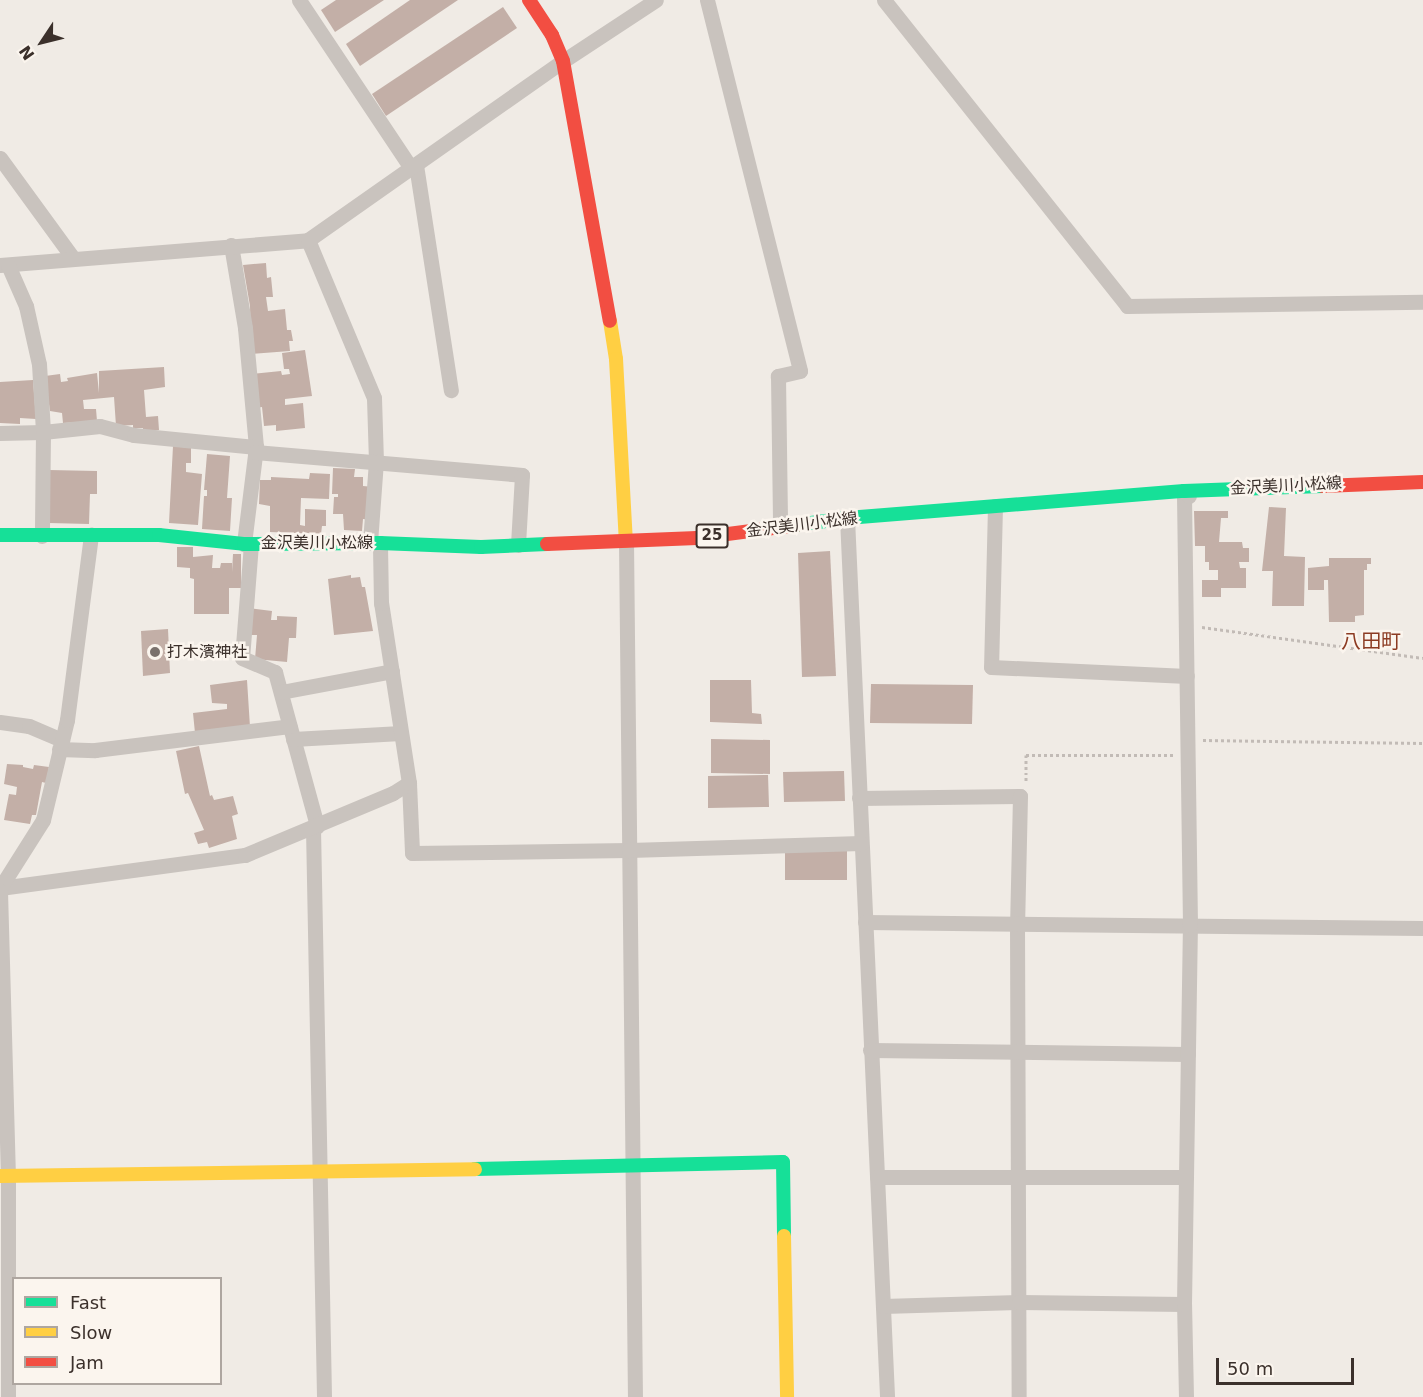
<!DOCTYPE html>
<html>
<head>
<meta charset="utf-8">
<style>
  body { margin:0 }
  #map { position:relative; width:1423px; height:1397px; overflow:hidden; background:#f0ebe5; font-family:"DejaVu Sans","Noto Sans JP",sans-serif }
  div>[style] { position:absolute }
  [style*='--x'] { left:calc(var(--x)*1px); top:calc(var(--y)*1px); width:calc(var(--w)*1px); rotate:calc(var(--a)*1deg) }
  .building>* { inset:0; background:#c3afa7 }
  .path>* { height:3px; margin-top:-1.5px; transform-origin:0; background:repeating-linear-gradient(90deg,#c2bbb6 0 3px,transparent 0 6px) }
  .street>* { height:15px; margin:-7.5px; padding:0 7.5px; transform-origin:7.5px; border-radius:7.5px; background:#c9c3be }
  .fast>* { height:14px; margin:-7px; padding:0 7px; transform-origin:7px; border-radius:7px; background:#16e098 }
  .slow>* { height:14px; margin:-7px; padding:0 7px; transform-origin:7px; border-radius:7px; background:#ffcf43 }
  .jam>* { height:14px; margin:-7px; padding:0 7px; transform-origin:7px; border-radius:7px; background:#f24e42 }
  .dots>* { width:16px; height:16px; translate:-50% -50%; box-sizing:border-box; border:3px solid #fbf5ee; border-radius:50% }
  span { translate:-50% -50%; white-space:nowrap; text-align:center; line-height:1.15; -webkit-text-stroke:5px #fbf5ee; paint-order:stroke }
  .shield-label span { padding:2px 4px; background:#fbf5ee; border:2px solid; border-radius:4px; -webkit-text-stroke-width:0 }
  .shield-label { font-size:15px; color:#3b302b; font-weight:700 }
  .street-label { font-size:16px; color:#3b302b }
  .poi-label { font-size:16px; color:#3b302b }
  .left { translate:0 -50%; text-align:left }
  .quarter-label { font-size:20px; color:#8c3b22 }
  .legend { position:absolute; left:12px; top:1277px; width:210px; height:108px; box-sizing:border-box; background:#fbf5ee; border:2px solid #aea6a0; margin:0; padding:8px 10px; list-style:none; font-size:18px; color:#3b302b }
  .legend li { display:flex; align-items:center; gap:12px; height:30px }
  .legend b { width:30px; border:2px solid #aea6a0 }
  .north { position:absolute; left:12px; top:12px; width:60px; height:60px; -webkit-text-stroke:4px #fbf5ee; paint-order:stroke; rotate:235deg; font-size:16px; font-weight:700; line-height:24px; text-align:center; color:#3b302b }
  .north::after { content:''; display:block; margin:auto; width:21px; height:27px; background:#3b302b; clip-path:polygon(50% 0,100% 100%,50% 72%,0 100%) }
  .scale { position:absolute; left:1216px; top:1358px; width:138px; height:27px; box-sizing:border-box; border:3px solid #3b302b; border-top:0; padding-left:8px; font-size:18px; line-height:21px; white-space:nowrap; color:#3b302b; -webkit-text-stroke:4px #fbf5ee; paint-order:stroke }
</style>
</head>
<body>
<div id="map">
  <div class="building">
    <i style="clip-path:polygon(336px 0,384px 0,335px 32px,321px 10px)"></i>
    <i style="clip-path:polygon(410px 0,458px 0,360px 66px,346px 44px)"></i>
    <i style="clip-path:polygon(503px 7px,517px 28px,386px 116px,372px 94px)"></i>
    <i style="clip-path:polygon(266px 263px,267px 278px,271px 277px,273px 297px,266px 297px,268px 311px,285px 309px,287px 330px,291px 330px,293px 341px,289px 341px,290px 351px,251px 354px,250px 306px,243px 265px)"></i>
    <i style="clip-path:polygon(305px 350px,312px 396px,285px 399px,285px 405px,303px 403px,305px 428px,276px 431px,276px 425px,264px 426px,262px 407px,256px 408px,252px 374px,281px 371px,282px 375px,290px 374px,289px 369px,284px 369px,282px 353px)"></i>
    <i style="clip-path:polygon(164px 367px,165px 387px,144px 390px,146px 417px,158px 416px,159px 430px,143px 431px,143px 428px,133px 428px,133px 425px,116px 426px,114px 397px,83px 400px,84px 409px,96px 409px,97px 421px,63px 423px,62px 413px,50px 411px,45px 376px,60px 374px,61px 382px,68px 381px,67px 378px,97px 373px,99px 393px,99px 371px)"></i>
    <i style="clip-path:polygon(33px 380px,36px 419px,20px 418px,20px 424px,0 423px,0 382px)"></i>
    <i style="clip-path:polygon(173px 446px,191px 448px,191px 463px,186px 463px,186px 472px,202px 474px,198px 525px,169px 523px)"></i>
    <i style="clip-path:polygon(207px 454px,230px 456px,227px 498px,232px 498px,230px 531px,202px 529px,204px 496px,207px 496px,207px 490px,204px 490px)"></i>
    <i style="clip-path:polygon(333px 468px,355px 469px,354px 477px,363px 477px,363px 486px,374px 487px,371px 520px,363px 519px,362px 531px,344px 530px,343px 514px,333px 514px,334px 497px,338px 497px,338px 494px,332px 494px)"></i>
    <i style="clip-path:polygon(49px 470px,97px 471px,97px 494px,90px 494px,89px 524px,49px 523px)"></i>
    <i style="clip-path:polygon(310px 473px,330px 474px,329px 499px,301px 498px,300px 525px,305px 526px,305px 509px,326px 510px,326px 526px,322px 526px,321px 534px,270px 532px,270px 506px,259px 504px,260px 480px,271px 480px,271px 477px,309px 479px)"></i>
    <i style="clip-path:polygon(1269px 507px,1286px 508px,1284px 556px,1305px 557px,1304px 606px,1272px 606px,1273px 571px,1262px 571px)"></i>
    <i style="clip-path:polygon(1194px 511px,1228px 511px,1228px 518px,1221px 518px,1219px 542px,1242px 542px,1243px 548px,1249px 548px,1249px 562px,1239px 562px,1240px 568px,1246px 568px,1246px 588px,1221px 588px,1221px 597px,1202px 597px,1202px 580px,1218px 580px,1218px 570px,1209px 570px,1209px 562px,1205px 562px,1205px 546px,1195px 546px)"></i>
    <i style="clip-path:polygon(177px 547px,193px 547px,193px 557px,213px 555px,212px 568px,220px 568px,221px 563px,232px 563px,232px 572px,233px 554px,241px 554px,241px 588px,229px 588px,229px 614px,194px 614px,194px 579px,190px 578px,190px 568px,177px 567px)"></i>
    <i style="clip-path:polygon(830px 551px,836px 676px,802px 677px,798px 553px)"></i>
    <i style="clip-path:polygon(1329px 558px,1371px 558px,1371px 564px,1367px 564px,1367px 570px,1364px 570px,1364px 615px,1355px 616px,1355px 622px,1329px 622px,1328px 580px,1324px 580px,1324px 590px,1308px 590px,1308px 568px,1329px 566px)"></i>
    <i style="clip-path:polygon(351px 575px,351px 578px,360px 577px,362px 587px,365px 587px,373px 631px,334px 635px,328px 579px)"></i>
    <i style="clip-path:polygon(249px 608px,272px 611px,271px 620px,277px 620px,277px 616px,297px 617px,296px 638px,289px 638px,287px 662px,255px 659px,257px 635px,247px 635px)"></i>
    <i style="clip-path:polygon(168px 629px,170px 673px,143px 676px,141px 631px)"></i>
    <i style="clip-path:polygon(247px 680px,250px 727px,195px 733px,193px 713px,227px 709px,227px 704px,212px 703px,210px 685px)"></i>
    <i style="clip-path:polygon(710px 680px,751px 680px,752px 713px,761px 714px,762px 724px,710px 722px)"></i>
    <i style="clip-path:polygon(871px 684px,973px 685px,972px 724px,870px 723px)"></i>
    <i style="clip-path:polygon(711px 739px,770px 740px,770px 774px,711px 773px)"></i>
    <i style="clip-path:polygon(199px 746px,210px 796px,212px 795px,214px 800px,233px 796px,238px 814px,232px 816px,237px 839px,209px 848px,207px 842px,198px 844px,194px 833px,204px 830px,188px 793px,185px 794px,176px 751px)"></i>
    <i style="clip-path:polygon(7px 764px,23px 765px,23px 767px,33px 769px,34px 765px,49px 767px,46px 783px,42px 782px,36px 815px,32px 815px,30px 824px,4px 820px,9px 794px,16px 795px,17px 787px,4px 784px)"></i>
    <i style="clip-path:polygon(844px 771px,845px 801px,784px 802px,783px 772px)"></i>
    <i style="clip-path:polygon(768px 775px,769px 807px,708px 808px,708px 776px)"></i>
    <i style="clip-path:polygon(847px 850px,847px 880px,785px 880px,785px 851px)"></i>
  </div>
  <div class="path">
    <i style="--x:1202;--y:627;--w:223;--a:8"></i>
    <i style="--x:1203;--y:740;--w:220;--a:0.8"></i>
    <i style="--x:1026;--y:781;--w:26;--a:-90"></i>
    <i style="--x:1026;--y:755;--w:147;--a:0"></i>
  </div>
  <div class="street">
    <i style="--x:299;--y:0;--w:202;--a:56.3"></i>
    <i style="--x:707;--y:0;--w:382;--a:75.9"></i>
    <i style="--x:800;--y:371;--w:23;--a:167"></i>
    <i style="--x:778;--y:376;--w:151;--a:89.2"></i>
    <i style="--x:884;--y:0;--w:391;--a:51.5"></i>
    <i style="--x:1127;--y:306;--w:296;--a:-0.8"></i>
    <i style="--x:0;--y:158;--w:124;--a:53.9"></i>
    <i style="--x:416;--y:165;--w:228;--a:81.2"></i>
    <i style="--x:308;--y:240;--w:171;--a:67.3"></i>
    <i style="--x:374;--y:398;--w:63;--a:88.2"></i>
    <i style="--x:376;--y:461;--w:82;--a:94.2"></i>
    <i style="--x:231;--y:245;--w:84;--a:80.4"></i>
    <i style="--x:245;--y:328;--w:120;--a:84.7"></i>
    <i style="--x:256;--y:447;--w:98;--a:97.1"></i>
    <i style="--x:0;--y:265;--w:309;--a:-4.6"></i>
    <i style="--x:308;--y:240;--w:312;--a:-35.1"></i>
    <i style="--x:563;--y:61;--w:111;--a:-33.3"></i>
    <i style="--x:8;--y:265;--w:45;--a:66.3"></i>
    <i style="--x:26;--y:306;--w:59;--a:77.4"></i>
    <i style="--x:39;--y:364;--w:68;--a:86.6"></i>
    <i style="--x:43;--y:432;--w:104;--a:90.6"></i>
    <i style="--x:0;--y:433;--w:43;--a:-1.3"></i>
    <i style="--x:43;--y:432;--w:57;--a:-6"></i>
    <i style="--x:100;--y:426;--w:35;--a:15"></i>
    <i style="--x:134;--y:435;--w:123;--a:5.6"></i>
    <i style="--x:255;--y:452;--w:268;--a:4.9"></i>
    <i style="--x:522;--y:475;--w:70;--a:93.3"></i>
    <i style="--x:995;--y:506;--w:161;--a:91.4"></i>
    <i style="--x:991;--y:667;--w:196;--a:2.6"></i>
    <i style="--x:847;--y:518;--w:880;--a:87.39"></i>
    <i style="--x:626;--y:541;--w:856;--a:89.4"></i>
    <i style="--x:251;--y:544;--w:114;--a:94.5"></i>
    <i style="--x:242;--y:658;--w:36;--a:23"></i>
    <i style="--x:275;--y:672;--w:160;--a:74.7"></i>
    <i style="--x:281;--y:692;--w:113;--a:-10.7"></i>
    <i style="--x:0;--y:722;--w:29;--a:8"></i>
    <i style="--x:29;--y:726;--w:36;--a:23"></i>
    <i style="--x:293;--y:739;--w:108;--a:-3.2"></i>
    <i style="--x:59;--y:749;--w:36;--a:2"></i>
    <i style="--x:95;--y:750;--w:196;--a:-7"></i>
    <i style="--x:409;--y:783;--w:70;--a:87.5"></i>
    <i style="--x:412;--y:853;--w:217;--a:-0.8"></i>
    <i style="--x:629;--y:850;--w:232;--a:-1.7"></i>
    <i style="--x:859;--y:798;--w:161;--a:-0.7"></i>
    <i style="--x:1020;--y:796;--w:129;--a:91.3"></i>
    <i style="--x:1017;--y:925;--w:472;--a:89.8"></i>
    <i style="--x:313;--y:828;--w:569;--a:88.89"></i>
    <i style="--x:0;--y:888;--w:247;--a:-7.7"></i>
    <i style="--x:245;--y:855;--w:160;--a:-22.7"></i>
    <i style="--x:393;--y:793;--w:19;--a:-32"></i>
    <i style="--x:409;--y:783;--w:182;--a:-98.8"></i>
    <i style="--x:381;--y:603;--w:60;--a:-91"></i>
    <i style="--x:0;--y:888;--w:80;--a:-57.7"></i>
    <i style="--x:43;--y:820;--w:103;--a:-76.5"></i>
    <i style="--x:67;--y:720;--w:187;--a:-82.6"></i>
    <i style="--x:0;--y:891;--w:285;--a:88.4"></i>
    <i style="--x:8;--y:1176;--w:221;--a:90"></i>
    <i style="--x:865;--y:922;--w:558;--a:0.62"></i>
    <i style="--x:870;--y:1050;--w:318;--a:0.7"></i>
    <i style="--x:877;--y:1177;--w:309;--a:0"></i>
    <i style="--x:883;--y:1306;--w:136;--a:-1.7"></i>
    <i style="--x:1019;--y:1302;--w:165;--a:0.7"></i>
    <i style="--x:1186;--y:1397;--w:93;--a:-91.2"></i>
    <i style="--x:1184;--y:1304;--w:379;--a:-89.1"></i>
    <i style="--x:1190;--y:925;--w:434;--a:-90.8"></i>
    <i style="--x:1184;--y:491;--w:7;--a:45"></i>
  </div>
  <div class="fast">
    <i style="--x:797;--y:525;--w:50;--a:-8"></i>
    <i style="--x:847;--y:518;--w:338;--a:-4.6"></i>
    <i style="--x:1184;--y:491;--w:139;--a:-2.1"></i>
    <i style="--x:0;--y:535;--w:159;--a:0"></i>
    <i style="--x:159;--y:535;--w:85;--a:6"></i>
    <i style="--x:244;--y:544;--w:136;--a:-0.4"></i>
    <i style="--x:380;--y:543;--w:101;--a:2.3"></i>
    <i style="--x:481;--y:547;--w:66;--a:-2.6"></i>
    <i style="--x:475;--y:1169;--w:308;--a:-1.3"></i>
    <i style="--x:783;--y:1162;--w:74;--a:89.2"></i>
  </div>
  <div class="slow">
    <i style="--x:610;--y:321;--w:38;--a:81"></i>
    <i style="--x:616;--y:359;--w:182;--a:86.9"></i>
    <i style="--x:0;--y:1176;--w:475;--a:-0.8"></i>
    <i style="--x:784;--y:1236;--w:161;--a:88.9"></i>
  </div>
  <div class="jam">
    <i style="--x:529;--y:0;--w:42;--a:56.7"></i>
    <i style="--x:552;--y:35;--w:28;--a:67"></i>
    <i style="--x:563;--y:61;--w:264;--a:79.8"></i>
    <i style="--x:1323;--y:486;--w:100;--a:-2.3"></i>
    <i style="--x:547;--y:544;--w:150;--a:-2.3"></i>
    <i style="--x:697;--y:538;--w:101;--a:-7.4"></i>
  </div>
  <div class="dots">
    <i style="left:155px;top:652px;background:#7a716c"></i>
  </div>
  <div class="shield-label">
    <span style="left:712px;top:536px">25</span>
  </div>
  <div class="street-label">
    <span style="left:1286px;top:486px;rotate:-3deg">金沢美川小松線</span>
    <span style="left:802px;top:525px;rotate:-7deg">金沢美川小松線</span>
    <span style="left:317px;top:543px">金沢美川小松線</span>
  </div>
  <div class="poi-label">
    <span class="left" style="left:167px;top:652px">打木濱神社</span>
  </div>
  <div class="quarter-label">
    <span style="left:1371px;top:641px">八田町</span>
  </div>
  <ul class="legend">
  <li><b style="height:8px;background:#16e098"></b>Fast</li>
  <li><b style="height:8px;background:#ffcf43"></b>Slow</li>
  <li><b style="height:8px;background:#f24e42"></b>Jam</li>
  </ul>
  <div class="north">N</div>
  <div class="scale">50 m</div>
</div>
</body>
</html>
